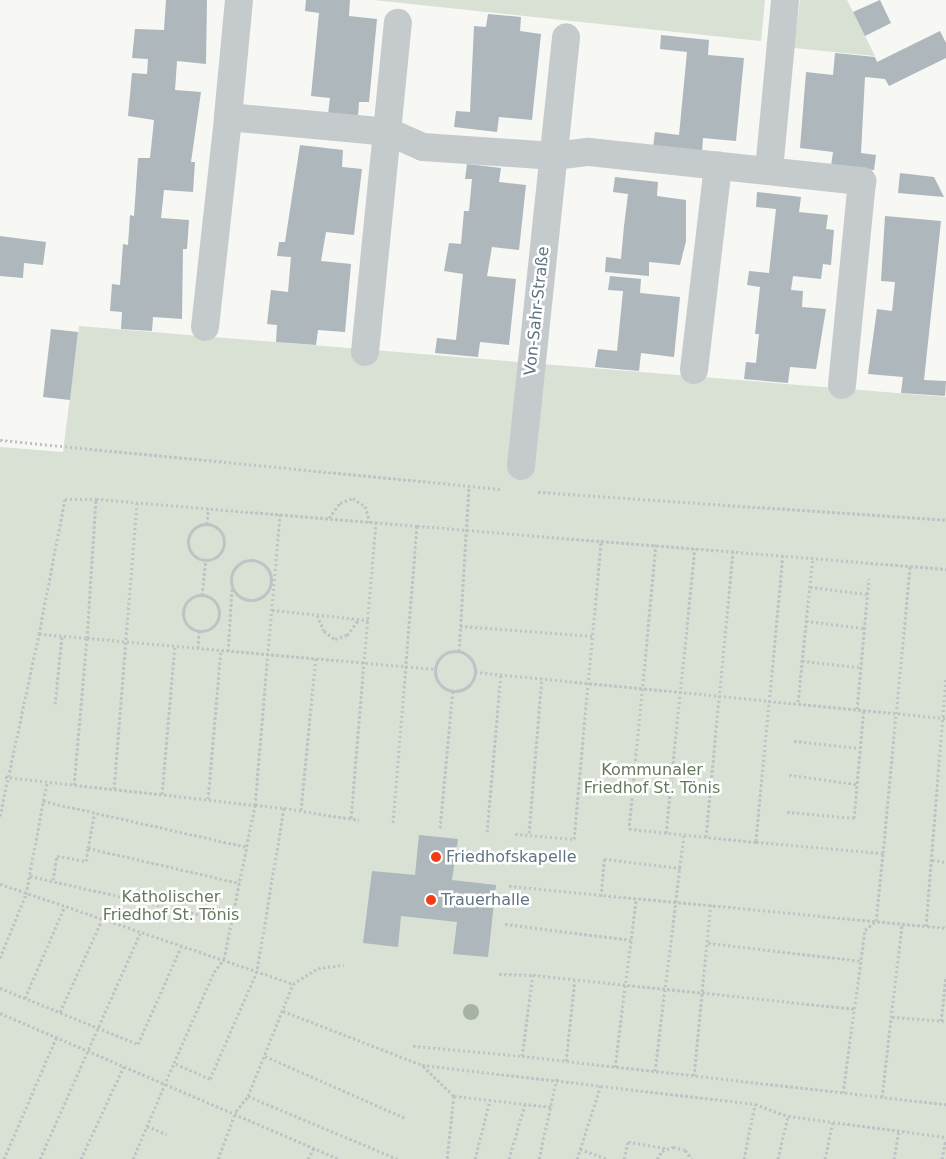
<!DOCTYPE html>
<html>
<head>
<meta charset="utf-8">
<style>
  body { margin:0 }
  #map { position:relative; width:946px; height:1159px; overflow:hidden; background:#f7f7f4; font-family:"DejaVu Sans",sans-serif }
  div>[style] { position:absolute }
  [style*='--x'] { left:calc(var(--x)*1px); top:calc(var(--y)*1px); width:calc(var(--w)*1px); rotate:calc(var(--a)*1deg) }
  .green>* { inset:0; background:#d9e0d4 }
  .building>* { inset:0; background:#adb7bc }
  .path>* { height:3px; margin-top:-1.5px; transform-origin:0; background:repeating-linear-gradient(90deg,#c0c3c5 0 2.5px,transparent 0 5px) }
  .path>.ring { margin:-1.5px; padding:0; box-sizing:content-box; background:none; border:3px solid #c0c3c5; border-radius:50% }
  .street>* { height:28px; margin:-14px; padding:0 14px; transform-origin:14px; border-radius:14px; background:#c5cacd }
  .trees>* { width:16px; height:16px; margin:-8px; border-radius:50%; background:#a7b2a2 }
  .dots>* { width:14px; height:14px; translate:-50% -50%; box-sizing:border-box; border:2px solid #fff; border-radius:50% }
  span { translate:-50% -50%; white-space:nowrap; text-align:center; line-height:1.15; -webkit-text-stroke:5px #fff; paint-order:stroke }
  .street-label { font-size:16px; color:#607582 }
  .park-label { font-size:16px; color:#66795f }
  .poi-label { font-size:16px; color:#607582 }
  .left { translate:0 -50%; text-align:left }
</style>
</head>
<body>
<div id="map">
  <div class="green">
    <i style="clip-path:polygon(373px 0,765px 0,761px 41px)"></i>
    <i style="clip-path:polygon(800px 0,847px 0,875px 56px,794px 48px)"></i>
    <i style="clip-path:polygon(79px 326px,946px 397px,946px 1159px,0 1159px,0 447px,63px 452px)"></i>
  </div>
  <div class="building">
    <i style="clip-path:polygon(166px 0,207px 0,206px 64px,177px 61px,176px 76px,175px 90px,201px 92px,191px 162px,195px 162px,193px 192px,164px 190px,161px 218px,189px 220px,187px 249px,183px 249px,182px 319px,153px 317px,152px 331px,121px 329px,122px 312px,110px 311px,112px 284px,120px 285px,123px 244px,128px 245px,130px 215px,134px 216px,138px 158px,150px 158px,154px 120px,128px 116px,132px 73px,147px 74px,148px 59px,132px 58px,135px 29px,164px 30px)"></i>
    <i style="clip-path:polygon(306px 0,350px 0,349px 16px,377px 19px,369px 102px,359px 102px,358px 117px,328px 114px,330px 98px,311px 96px,319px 13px,305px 11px)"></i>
    <i style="clip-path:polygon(880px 0,891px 23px,865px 36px,853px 12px)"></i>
    <i style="clip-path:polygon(488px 14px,521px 17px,520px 31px,541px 34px,532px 120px,499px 117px,497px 132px,454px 127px,456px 111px,470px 112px,474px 26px,486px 27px)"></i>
    <i style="clip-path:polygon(940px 31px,946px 43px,946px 58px,889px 86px,885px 79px,865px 77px,861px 153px,876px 155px,874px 170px,831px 166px,833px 152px,800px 148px,806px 72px,833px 75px,835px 53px,875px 57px,877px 62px)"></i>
    <i style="clip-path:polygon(661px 35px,709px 40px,708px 55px,744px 58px,736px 141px,703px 138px,702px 152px,653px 147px,655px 132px,679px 135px,687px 52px,660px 49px)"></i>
    <i style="clip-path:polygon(300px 145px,343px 150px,342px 167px,362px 169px,354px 235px,326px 232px,321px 261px,351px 264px,345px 332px,318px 330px,316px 345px,276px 342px,277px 325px,267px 324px,271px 290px,288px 292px,291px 257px,277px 256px,279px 242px,285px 242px)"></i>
    <i style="clip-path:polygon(467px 164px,501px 168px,499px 182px,526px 185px,519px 250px,492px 247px,487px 276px,516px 279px,509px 345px,480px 342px,478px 357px,435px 353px,437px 338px,456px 340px,463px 274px,444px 271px,449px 243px,461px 244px,464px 211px,469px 211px,472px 179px,465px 179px)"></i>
    <i style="clip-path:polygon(900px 173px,934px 177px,944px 197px,898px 193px)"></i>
    <i style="clip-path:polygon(615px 177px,658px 182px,657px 196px,686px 200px,686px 241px,680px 265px,649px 262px,649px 276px,605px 272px,606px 257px,621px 259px,624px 226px,628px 194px,613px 192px)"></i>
    <i style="clip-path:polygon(757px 192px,801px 197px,799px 212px,828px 215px,826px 229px,834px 230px,831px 265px,823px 264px,821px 279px,793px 276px,791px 290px,803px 291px,802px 307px,826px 309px,816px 369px,790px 367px,788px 383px,744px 379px,746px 362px,756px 363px,759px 334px,755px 334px,760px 287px,747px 285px,749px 271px,769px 273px,776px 209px,756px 207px)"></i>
    <i style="clip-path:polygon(885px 216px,941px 221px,924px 380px,946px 381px,945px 396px,901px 393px,903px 377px,868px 374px,877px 309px,892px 311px,895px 282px,881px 281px)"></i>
    <i style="clip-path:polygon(0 236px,46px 242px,43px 265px,24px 263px,23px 278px,0 276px)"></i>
    <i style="clip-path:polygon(610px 276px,641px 279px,640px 293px,680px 297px,674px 357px,641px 353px,639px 371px,595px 367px,598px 349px,617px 351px,623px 291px,608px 290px)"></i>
    <i style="clip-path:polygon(51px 329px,78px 332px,70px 400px,43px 397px)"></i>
    <i style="clip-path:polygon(419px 835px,458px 839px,452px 880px,496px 885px,488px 957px,453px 954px,457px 922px,448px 921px,401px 916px,398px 947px,363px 943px,372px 871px,415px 875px)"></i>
  </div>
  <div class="path">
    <i style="--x:0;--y:440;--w:503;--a:5.59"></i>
    <i style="--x:538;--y:492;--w:409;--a:3.9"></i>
    <i style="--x:329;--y:518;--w:19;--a:-54"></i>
    <i style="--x:340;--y:503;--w:14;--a:-21"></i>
    <i style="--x:353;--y:498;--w:14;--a:34"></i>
    <i style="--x:365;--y:506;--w:17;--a:73"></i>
    <i style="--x:207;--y:524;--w:16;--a:-86"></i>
    <i class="ring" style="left:188px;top:524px;width:33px;height:33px"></i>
    <i style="--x:417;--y:526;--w:531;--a:4.65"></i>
    <i style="--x:656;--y:544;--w:286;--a:95.4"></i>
    <i style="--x:629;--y:829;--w:128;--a:5.8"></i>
    <i style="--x:783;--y:555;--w:288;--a:95.4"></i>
    <i style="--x:756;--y:842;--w:127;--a:5"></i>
    <i style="--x:883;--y:853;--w:289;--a:-84.6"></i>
    <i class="ring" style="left:231px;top:560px;width:37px;height:37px"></i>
    <i style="--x:810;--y:587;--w:57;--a:7"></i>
    <i style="--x:202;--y:595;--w:36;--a:-84"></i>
    <i class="ring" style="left:183px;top:595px;width:33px;height:33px"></i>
    <i style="--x:272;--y:610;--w:97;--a:5.9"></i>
    <i style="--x:317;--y:615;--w:17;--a:66"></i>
    <i style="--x:324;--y:631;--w:14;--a:36"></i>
    <i style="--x:335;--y:639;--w:13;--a:-18"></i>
    <i style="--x:347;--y:635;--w:20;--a:-53"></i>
    <i style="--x:806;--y:621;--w:58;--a:6.9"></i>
    <i style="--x:460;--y:626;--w:133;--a:4.3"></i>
    <i style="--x:39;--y:634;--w:137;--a:-79.1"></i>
    <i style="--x:65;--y:499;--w:31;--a:0"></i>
    <i style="--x:198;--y:648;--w:17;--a:-87"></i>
    <i class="ring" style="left:435px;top:651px;width:37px;height:37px"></i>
    <i style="--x:228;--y:651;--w:62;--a:-86.3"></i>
    <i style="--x:459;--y:651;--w:165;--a:-86.5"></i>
    <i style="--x:802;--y:661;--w:57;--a:6"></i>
    <i style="--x:475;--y:672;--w:473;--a:5.6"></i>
    <i style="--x:798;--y:702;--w:146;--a:-84.1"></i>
    <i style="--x:55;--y:704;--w:68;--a:-84.1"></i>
    <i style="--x:857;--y:709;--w:131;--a:-84.7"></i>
    <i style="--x:794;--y:741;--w:66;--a:6.1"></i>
    <i style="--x:789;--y:775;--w:69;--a:7.5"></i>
    <i style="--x:5;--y:777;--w:252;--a:6.4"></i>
    <i style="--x:255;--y:805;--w:292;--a:-85.1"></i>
    <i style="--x:74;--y:785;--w:148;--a:-84.9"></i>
    <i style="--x:87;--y:638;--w:349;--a:5.1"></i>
    <i style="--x:114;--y:789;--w:288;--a:-85.4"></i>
    <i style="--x:162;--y:794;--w:149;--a:-85"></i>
    <i style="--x:208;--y:799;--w:150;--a:-85"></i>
    <i style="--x:43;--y:801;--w:209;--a:12.7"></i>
    <i style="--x:284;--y:808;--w:165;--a:99.4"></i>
    <i style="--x:257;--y:971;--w:118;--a:113.5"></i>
    <i style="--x:210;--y:1079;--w:39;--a:-156"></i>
    <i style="--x:174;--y:1063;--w:99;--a:-66.3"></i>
    <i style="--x:214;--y:972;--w:16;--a:-52"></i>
    <i style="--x:224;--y:959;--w:157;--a:-78.6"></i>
    <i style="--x:255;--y:805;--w:29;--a:6"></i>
    <i style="--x:284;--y:808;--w:76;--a:9.1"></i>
    <i style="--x:301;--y:810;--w:153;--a:-84.4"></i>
    <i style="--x:787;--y:812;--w:67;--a:5.1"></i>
    <i style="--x:854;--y:818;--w:109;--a:-84.8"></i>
    <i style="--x:0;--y:816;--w:186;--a:-77.9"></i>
    <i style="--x:39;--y:634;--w:48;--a:4.8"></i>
    <i style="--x:87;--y:638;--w:139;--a:-86.3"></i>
    <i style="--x:96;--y:499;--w:322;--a:4.8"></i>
    <i style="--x:417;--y:526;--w:298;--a:94.6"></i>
    <i style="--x:351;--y:818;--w:297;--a:-85.2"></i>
    <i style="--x:440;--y:828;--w:138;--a:-84.6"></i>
    <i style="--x:487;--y:832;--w:159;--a:-84.9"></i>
    <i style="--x:529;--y:833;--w:156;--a:-85.2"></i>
    <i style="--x:666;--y:833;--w:286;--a:-84.2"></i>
    <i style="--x:515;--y:834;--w:59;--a:4.8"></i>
    <i style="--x:574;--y:839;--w:300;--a:-84.8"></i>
    <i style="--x:706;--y:837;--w:287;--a:-84.6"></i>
    <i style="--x:88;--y:848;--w:36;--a:-79"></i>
    <i style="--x:932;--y:860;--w:14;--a:8"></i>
    <i style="--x:30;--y:876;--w:207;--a:12.8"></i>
    <i style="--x:53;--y:880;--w:24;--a:-81"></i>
    <i style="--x:57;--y:856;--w:29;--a:10"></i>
    <i style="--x:86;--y:861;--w:13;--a:-81"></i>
    <i style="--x:88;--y:848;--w:156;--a:13"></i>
    <i style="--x:0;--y:884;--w:310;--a:18.8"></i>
    <i style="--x:293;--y:984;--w:30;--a:-33"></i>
    <i style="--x:318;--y:968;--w:26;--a:-7"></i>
    <i style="--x:509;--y:886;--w:439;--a:5.5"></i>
    <i style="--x:601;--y:896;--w:37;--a:-85"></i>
    <i style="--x:604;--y:859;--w:78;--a:6.7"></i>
    <i style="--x:505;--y:924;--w:127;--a:7.2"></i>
    <i style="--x:926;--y:926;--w:248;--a:-85.4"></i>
    <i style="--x:708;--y:943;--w:154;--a:6.7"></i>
    <i style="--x:0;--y:958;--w:69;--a:-67.9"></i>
    <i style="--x:26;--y:894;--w:114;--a:-79.4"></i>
    <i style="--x:499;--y:974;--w:34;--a:2"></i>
    <i style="--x:0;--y:988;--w:149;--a:22.1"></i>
    <i style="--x:138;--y:1044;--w:106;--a:-66.1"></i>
    <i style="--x:25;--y:998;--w:98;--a:-66.6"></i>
    <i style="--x:283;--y:1011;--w:149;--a:21.2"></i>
    <i style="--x:422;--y:1065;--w:335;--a:6.7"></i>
    <i style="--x:755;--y:1104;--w:35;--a:20"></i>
    <i style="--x:788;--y:1116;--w:159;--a:7.6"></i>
    <i style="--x:60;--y:1012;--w:101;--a:-65.5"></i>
    <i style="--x:0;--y:1013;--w:369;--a:23.3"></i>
    <i style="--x:892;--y:1017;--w:54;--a:4.2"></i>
    <i style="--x:941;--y:1021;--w:44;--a:-83.5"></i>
    <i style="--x:413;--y:1046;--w:109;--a:5.2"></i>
    <i style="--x:522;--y:1056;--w:82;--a:-82.3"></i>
    <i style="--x:533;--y:975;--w:323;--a:6"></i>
    <i style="--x:265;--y:1056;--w:153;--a:23.9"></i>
    <i style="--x:522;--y:1056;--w:427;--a:6.5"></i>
    <i style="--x:566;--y:1061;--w:81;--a:-83.7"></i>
    <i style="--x:423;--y:1066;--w:43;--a:44.1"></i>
    <i style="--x:454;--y:1096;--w:63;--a:96.3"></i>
    <i style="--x:615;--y:1067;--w:168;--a:-82.8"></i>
    <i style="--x:655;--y:1071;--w:238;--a:-83"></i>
    <i style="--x:694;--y:1076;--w:174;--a:-84.4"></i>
    <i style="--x:843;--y:1093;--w:164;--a:-82.3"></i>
    <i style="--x:865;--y:930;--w:14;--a:-39"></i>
    <i style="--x:876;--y:921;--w:68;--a:-84.1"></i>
    <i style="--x:248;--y:1096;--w:163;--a:22.8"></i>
    <i style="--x:454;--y:1096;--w:100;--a:6.3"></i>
    <i style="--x:882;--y:1097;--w:174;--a:-83.4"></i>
    <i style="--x:147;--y:1126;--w:21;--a:23"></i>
    <i style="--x:580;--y:1149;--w:30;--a:20"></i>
    <i style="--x:4;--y:1159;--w:134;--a:-66.7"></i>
    <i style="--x:40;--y:1159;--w:247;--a:-66.1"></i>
    <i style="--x:81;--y:1159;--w:102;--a:-65.2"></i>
    <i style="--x:133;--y:1159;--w:104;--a:-66.9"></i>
    <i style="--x:218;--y:1159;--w:51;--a:-69.4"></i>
    <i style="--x:236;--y:1111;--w:19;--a:-51"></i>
    <i style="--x:248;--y:1096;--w:121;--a:-68.1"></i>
    <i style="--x:308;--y:1159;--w:13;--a:-61"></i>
    <i style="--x:475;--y:1159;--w:61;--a:-75.7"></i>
    <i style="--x:509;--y:1159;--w:57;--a:-73.8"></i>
    <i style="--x:539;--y:1159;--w:83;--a:-77.5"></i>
    <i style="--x:577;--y:1159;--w:78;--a:-72"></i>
    <i style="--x:624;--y:1159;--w:17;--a:-77"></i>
    <i style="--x:628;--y:1142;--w:39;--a:9"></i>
    <i style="--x:657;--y:1159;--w:9;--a:-58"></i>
    <i style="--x:662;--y:1151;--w:12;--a:-20"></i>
    <i style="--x:673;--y:1147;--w:12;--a:14"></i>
    <i style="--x:685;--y:1150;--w:11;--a:52"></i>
    <i style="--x:744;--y:1159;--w:56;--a:-78.7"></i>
    <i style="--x:778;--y:1159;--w:44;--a:-76.9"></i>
    <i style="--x:825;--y:1159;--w:40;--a:-78"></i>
    <i style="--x:894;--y:1159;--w:28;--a:-80"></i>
    <i style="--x:942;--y:1159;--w:20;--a:-79"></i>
  </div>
  <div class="street">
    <i style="--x:239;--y:0;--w:118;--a:95.4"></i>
    <i style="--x:228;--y:117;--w:162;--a:5.3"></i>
    <i style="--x:389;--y:132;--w:37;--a:24"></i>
    <i style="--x:423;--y:147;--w:131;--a:3.9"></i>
    <i style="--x:554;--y:156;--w:35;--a:-7"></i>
    <i style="--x:589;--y:152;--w:275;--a:6.1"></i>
    <i style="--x:862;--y:181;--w:205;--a:95.6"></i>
    <i style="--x:769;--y:170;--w:171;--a:-84.6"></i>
    <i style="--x:205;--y:327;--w:211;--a:-83.7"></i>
    <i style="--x:365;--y:352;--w:331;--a:-84.3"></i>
    <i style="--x:694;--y:370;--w:206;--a:-83.3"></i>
    <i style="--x:521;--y:466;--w:431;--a:-84"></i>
  </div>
  <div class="trees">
    <i style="left:471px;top:1012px"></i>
  </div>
  <div class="dots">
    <i style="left:436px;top:857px;background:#f23c19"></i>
    <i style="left:431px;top:900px;background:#f23c19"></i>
  </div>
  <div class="street-label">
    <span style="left:537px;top:311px;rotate:-84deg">Von-Sahr-Straße</span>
  </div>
  <div class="park-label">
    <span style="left:652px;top:779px">Kommunaler<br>Friedhof St. Tönis</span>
    <span style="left:171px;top:906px">Katholischer<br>Friedhof St. Tönis</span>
  </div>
  <div class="poi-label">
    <span class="left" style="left:446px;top:857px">Friedhofskapelle</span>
    <span class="left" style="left:441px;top:900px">Trauerhalle</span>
  </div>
</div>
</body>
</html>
